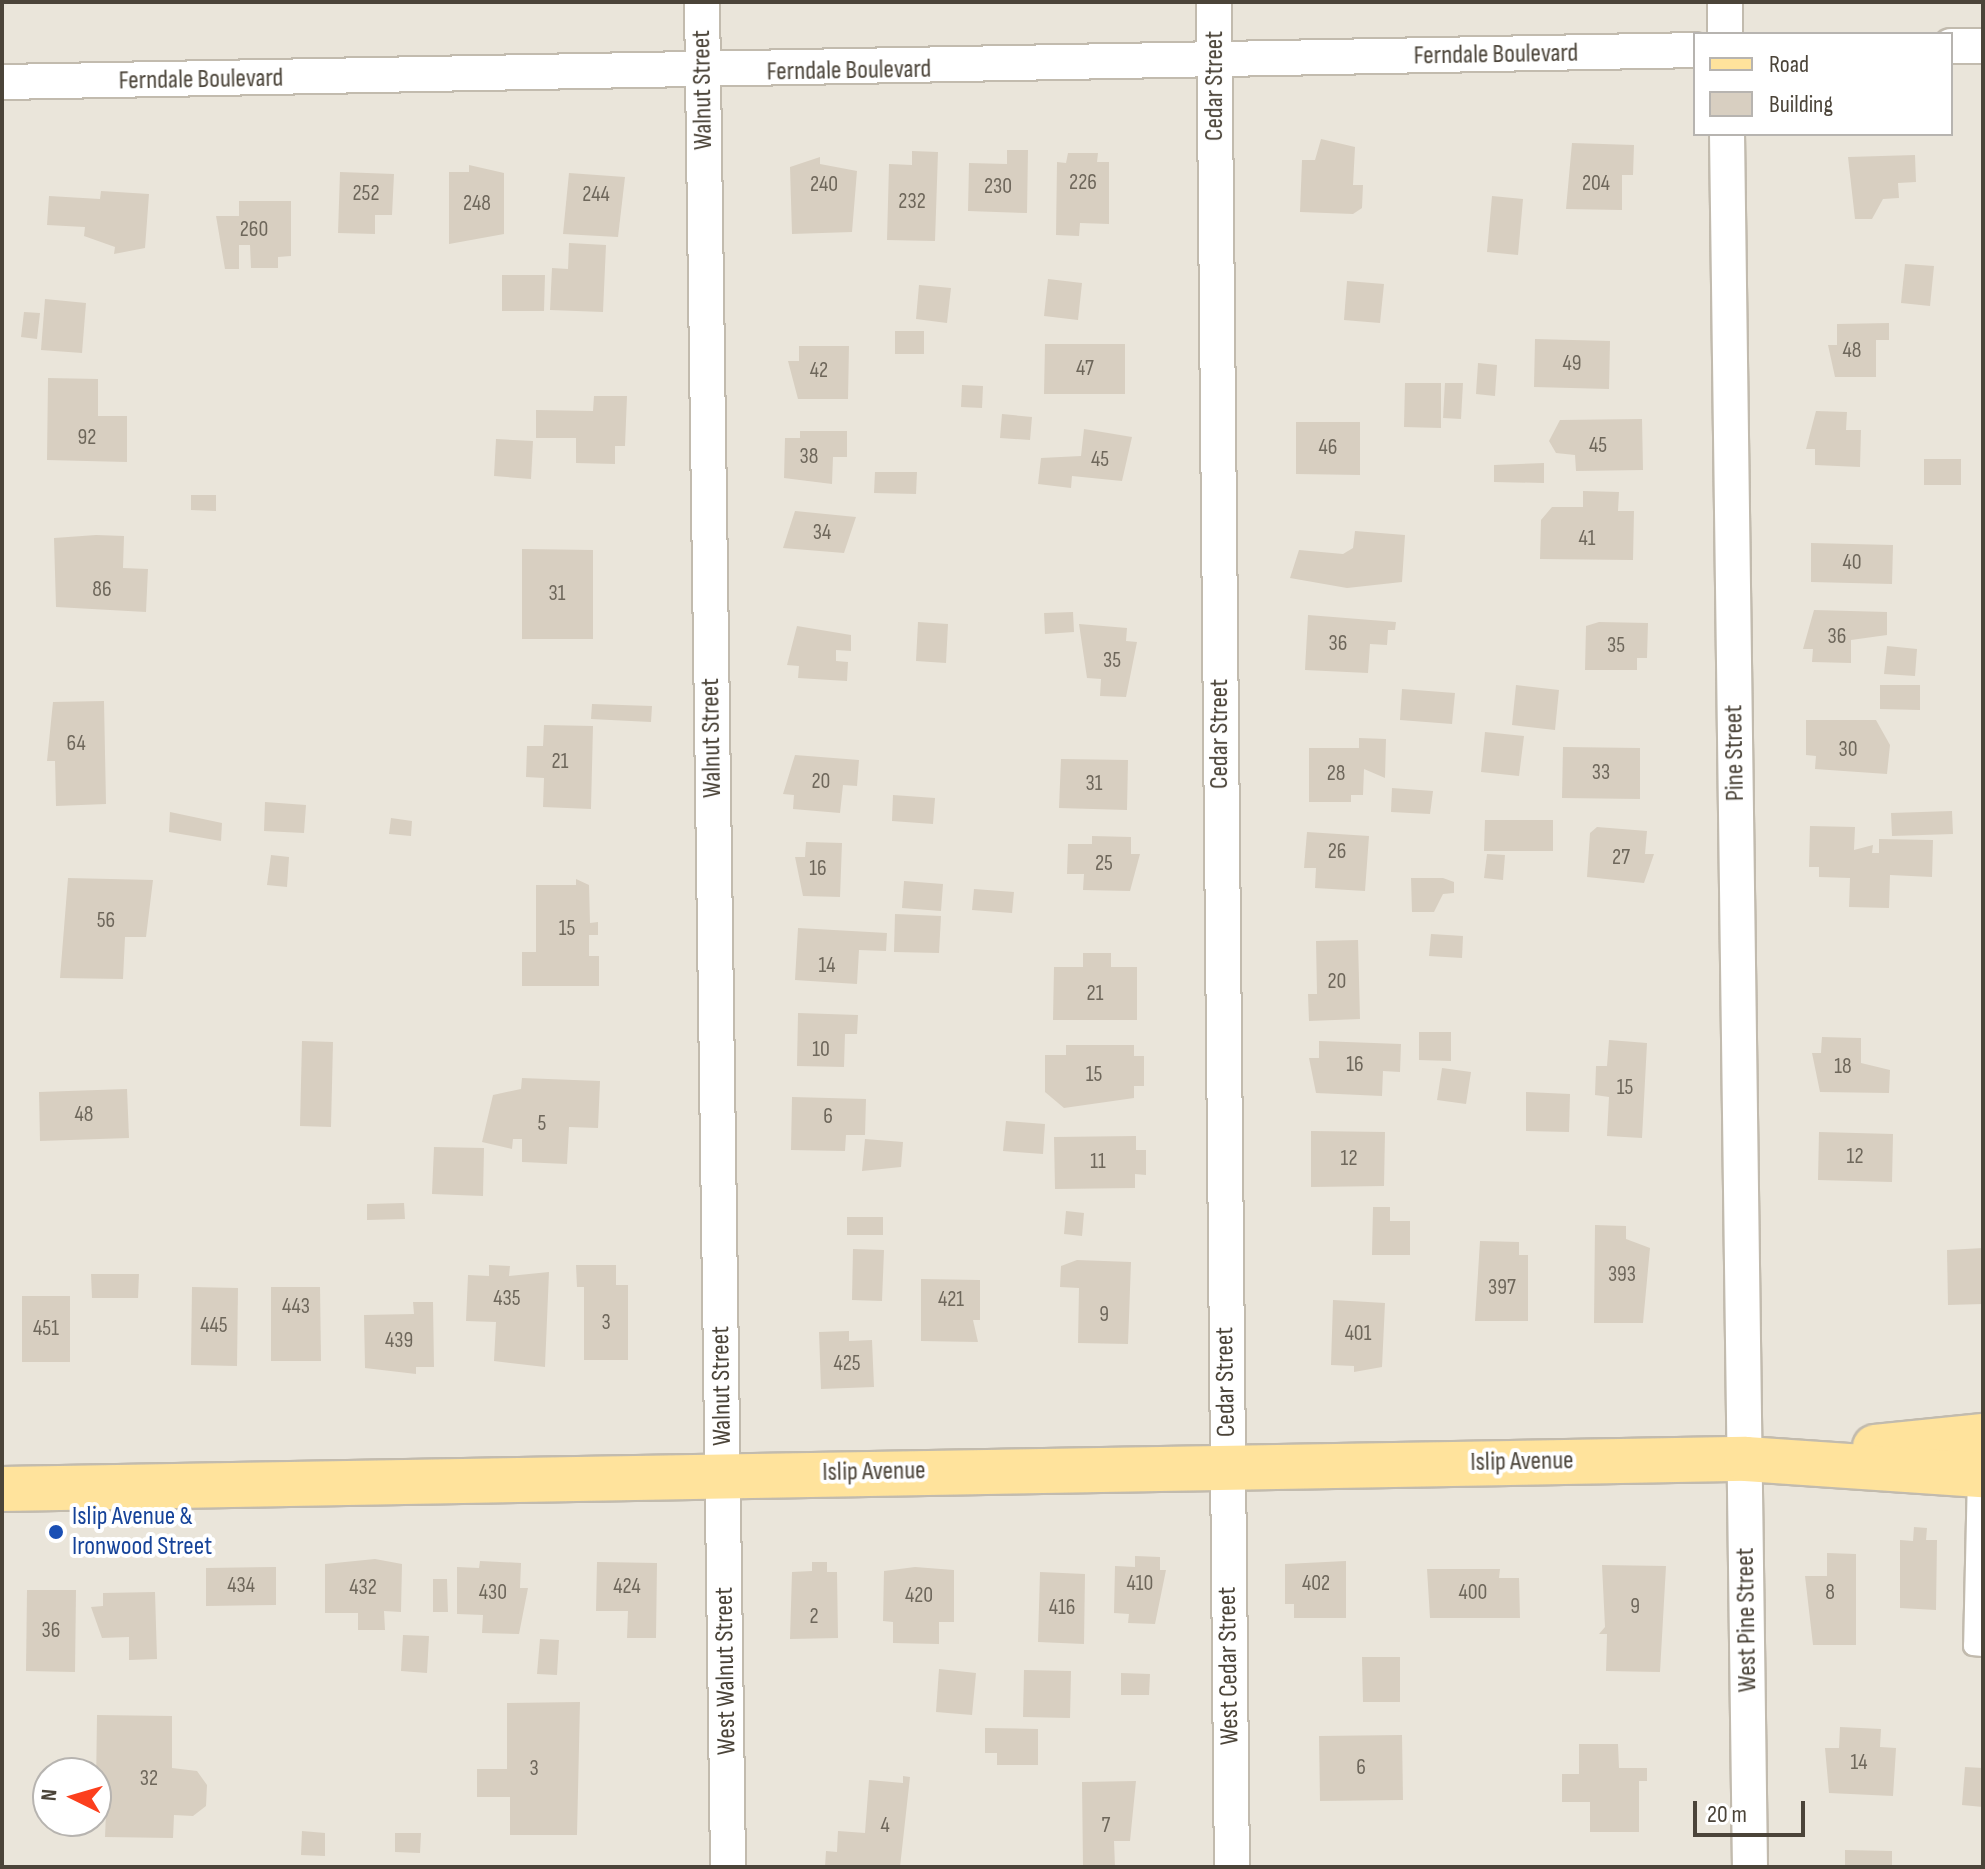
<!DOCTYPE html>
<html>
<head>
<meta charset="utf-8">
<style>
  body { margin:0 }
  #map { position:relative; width:1985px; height:1869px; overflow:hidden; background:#f6f3ec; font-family:"Sofia Sans Condensed",sans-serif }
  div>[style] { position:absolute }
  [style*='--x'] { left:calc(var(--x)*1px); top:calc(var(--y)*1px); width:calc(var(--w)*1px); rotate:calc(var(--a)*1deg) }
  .residential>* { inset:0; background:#eae5da }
  .building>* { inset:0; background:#d8cfc1 }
  .roads { filter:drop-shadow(2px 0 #c2bbae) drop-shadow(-2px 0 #c2bbae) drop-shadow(0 2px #c2bbae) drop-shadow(0 -2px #c2bbae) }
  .lane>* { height:18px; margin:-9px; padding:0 9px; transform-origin:9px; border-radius:9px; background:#fff }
  .street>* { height:34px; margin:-17px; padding:0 17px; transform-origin:17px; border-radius:17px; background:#fff }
  .primary>* { height:44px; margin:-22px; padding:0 22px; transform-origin:22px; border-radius:22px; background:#ffe39c }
  .dots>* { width:22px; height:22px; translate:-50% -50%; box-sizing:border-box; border:4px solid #fff; border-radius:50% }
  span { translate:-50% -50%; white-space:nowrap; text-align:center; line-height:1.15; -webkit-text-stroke:8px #fff; paint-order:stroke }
  .number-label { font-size:22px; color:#6e675b }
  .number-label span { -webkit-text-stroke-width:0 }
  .street-label { font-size:26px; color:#4b4439 }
  .transit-label { font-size:26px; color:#164399 }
  .left { translate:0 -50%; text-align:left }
  .frame { position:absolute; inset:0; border:4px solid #4b4439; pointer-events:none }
  .legend { position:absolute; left:1693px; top:32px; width:260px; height:104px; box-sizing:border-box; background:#fff; border:2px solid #b7b4b0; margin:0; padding:10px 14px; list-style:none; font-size:24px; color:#4b4439 }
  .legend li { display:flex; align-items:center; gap:16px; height:40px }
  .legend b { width:40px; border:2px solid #b7b4b0 }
  .north { position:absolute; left:32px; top:1757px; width:80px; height:80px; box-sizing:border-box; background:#fff; border:2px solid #b7b4b0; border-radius:50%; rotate:275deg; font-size:22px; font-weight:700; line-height:32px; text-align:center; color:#4b4439 }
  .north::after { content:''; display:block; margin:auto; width:28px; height:36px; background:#fc3f1d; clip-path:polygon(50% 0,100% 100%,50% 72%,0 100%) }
  .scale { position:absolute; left:1693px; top:1801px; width:112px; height:36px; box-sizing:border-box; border:4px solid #4b4439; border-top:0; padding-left:10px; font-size:24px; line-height:28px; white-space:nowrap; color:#4b4439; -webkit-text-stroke:6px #fff; paint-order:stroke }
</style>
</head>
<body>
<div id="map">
  <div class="residential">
    <i style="clip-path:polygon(evenodd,2px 2px,1983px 2px,1983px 1867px,2px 1867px,2px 2px,1695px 34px,1951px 34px,1951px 134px,1695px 134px,1695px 34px,2px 2px,48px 1773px,96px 1773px,96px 1821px,48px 1821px,48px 1773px)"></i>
  </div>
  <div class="building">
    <i style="clip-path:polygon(1321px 139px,1355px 147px,1353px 185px,1363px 185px,1362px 208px,1353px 214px,1300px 212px,1302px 160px,1315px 160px)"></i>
    <i style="clip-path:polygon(1572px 143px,1634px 145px,1633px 175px,1622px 175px,1622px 210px,1566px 209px)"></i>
    <i style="clip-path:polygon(1007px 150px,1028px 150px,1027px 213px,968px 211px,969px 163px,1007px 164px)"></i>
    <i style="clip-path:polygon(912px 151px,938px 152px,935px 241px,887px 240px,889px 164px,912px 165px)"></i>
    <i style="clip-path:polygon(1068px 153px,1098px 153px,1097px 162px,1109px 162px,1109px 224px,1080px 223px,1079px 236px,1056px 235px,1057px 162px,1066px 163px)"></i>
    <i style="clip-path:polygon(1915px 155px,1916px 182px,1898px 183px,1899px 198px,1883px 199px,1872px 219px,1855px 219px,1848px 157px)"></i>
    <i style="clip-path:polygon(820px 157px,820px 164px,857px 171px,852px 232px,792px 234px,790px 167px)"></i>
    <i style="clip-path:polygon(469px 165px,504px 173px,504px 234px,449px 244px,449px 172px,469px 172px)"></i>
    <i style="clip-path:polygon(340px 172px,394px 174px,392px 215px,375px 215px,375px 234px,338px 233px)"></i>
    <i style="clip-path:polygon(569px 173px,625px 177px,618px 237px,563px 234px)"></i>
    <i style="clip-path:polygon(101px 191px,149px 194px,145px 248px,114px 254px,115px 247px,84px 236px,85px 227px,47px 225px,49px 196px,100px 199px)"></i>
    <i style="clip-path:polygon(1492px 196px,1523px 199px,1518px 255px,1487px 252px)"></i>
    <i style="clip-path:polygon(239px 201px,291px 201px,291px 256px,278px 257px,278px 268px,251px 268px,250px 245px,239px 245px,239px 269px,225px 269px,216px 216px,239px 216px)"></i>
    <i style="clip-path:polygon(569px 243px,606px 245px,603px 312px,550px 310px,552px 268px,568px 269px)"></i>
    <i style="clip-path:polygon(1905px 264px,1934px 266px,1930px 306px,1901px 303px)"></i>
    <i style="clip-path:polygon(502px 275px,545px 275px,544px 311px,502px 311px)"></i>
    <i style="clip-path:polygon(1048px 279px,1082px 283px,1078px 320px,1044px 316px)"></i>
    <i style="clip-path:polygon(1347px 281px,1384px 284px,1380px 323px,1344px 320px)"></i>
    <i style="clip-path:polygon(919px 285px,951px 288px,947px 323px,916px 319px)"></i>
    <i style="clip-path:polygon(45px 299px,86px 303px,82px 353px,41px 350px)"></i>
    <i style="clip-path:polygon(24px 312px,40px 313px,37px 339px,21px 337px)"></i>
    <i style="clip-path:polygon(1889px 323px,1889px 340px,1876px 340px,1876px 377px,1835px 377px,1828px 345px,1837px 345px,1837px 324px)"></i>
    <i style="clip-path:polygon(895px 331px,924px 331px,924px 354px,895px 354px)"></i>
    <i style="clip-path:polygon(1535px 339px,1610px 341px,1609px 389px,1534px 387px)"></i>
    <i style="clip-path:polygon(1045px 344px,1125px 344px,1125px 394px,1044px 394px)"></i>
    <i style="clip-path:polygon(799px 346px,849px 346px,848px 399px,798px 399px,788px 361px,799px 361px)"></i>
    <i style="clip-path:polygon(1478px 363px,1497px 365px,1495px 396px,1476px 394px)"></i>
    <i style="clip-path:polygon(48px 378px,98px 379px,98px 416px,127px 416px,127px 462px,47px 460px)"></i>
    <i style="clip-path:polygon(1405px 383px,1441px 383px,1441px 428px,1404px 427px)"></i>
    <i style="clip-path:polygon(1445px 383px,1463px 383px,1461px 419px,1443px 418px)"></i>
    <i style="clip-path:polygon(962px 385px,983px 386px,982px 408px,961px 407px)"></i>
    <i style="clip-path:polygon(594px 396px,627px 396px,625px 446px,615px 446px,615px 464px,576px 463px,576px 438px,536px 438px,536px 410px,593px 411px)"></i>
    <i style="clip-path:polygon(1816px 411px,1847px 412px,1846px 430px,1861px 430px,1860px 467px,1815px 465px,1815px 449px,1806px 449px)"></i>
    <i style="clip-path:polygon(1002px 414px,1032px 417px,1030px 440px,1000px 438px)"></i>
    <i style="clip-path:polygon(1642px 419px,1643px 470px,1576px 471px,1575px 455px,1556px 453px,1549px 441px,1560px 420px)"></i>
    <i style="clip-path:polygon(1296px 422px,1360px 422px,1360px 475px,1296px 474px)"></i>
    <i style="clip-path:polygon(1084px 429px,1132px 437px,1122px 481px,1072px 476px,1071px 488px,1038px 484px,1041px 458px,1081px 456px)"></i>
    <i style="clip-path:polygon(800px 431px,847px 431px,847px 457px,833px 457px,832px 484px,784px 478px,785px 438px,800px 438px)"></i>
    <i style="clip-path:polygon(496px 439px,533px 441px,531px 479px,494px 476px)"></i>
    <i style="clip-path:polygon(1924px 459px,1961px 459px,1961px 485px,1924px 485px)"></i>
    <i style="clip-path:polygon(1544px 463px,1544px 483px,1494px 482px,1494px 465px)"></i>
    <i style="clip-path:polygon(875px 472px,917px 472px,916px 494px,874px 493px)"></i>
    <i style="clip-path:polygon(1583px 491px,1619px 492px,1618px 511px,1634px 511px,1633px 560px,1540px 559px,1541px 520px,1552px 507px,1583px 507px)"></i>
    <i style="clip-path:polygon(191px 495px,216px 495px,216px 511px,191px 510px)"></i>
    <i style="clip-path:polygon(795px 511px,856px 517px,844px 553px,783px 548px)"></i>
    <i style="clip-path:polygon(1355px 531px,1405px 535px,1402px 582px,1347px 588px,1290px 578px,1299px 550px,1343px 554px,1353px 548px)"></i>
    <i style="clip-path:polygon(96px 535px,124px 536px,123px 568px,148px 569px,146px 612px,56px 607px,54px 538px)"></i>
    <i style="clip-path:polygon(1811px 543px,1893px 545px,1892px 584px,1811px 582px)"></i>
    <i style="clip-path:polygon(522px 549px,593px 550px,593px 639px,522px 639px)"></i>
    <i style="clip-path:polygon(1814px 610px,1887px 612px,1887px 635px,1851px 640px,1851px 663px,1812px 662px,1813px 649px,1803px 649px)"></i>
    <i style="clip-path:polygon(1073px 612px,1074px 632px,1045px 634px,1044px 613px)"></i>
    <i style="clip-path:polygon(1308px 615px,1396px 622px,1395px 630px,1388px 630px,1387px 645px,1370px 644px,1368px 673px,1305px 670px)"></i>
    <i style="clip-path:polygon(918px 622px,948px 624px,946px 663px,916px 661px)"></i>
    <i style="clip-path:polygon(1599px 622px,1648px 623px,1647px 658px,1637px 658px,1637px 670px,1585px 670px,1586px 626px)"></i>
    <i style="clip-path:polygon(1079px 624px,1127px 628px,1126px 641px,1137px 642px,1126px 697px,1100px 696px,1101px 679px,1087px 678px)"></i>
    <i style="clip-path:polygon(797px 626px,851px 635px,851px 651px,836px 650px,836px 661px,848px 662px,847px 681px,798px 678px,799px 666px,787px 665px)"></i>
    <i style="clip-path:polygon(1887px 646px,1917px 649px,1915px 676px,1884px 674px)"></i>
    <i style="clip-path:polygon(1516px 685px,1559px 690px,1555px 730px,1512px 725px)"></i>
    <i style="clip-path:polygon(1880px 685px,1920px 685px,1920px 710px,1880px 709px)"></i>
    <i style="clip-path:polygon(1402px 689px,1455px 693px,1452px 724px,1400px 720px)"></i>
    <i style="clip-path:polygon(104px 701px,106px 804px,56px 806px,55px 761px,47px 761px,53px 702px)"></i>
    <i style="clip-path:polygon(592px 704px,652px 706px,651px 722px,591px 719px)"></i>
    <i style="clip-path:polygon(1806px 720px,1876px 720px,1890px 745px,1887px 774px,1815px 769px,1816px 756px,1806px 755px)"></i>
    <i style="clip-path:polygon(544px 725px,593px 726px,591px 809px,543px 807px,544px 778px,526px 777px,527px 746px,543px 746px)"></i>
    <i style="clip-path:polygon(1485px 732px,1524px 736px,1519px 776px,1481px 772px)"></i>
    <i style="clip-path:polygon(1359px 738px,1386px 739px,1385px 778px,1364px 769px,1363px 795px,1351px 795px,1351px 802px,1309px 802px,1309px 748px,1359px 748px)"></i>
    <i style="clip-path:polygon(1563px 747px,1640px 748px,1640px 799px,1562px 798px)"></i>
    <i style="clip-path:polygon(795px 755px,859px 760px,857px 786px,843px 785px,840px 813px,793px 809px,794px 795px,783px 794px)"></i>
    <i style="clip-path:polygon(1061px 759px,1128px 760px,1127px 810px,1059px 808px)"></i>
    <i style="clip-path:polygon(1392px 788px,1433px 791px,1430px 814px,1391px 812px)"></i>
    <i style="clip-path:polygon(893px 795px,935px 798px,933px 824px,892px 821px)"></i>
    <i style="clip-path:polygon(265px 802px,306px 805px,304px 833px,264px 831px)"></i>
    <i style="clip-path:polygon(1952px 811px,1953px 834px,1892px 836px,1891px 813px)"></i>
    <i style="clip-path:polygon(170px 812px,222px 823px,221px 841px,169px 832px)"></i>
    <i style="clip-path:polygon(391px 818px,412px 821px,411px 836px,389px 834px)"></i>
    <i style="clip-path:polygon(1485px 820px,1553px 820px,1553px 851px,1484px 851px)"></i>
    <i style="clip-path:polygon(1810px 826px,1855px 827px,1854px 850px,1873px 845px,1872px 853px,1879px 853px,1879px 839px,1933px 840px,1932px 877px,1890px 875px,1889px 908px,1849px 907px,1850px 878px,1819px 877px,1819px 867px,1809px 867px)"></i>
    <i style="clip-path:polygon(1597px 827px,1647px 831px,1645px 854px,1654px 854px,1644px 883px,1587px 877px,1590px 833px)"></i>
    <i style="clip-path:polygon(1307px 832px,1369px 836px,1365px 891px,1315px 888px,1316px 868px,1304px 868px)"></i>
    <i style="clip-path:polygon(1092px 836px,1131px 837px,1131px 854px,1140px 854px,1130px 891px,1083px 890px,1084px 874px,1067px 874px,1068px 844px,1092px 844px)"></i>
    <i style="clip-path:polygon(806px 842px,842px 843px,840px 897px,803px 896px,795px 857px,805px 857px)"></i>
    <i style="clip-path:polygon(1487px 854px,1505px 855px,1503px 880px,1484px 878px)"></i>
    <i style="clip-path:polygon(271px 855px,289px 857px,287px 887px,267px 885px)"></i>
    <i style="clip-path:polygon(68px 878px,153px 880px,146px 937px,125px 937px,123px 979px,60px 978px)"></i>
    <i style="clip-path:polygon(1411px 878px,1443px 878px,1454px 882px,1454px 893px,1443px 894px,1434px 912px,1412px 912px)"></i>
    <i style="clip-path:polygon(576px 879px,589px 885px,590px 923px,598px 922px,598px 935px,589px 935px,589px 956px,599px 956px,599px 986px,522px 986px,522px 952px,536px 952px,536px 885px,576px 885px)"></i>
    <i style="clip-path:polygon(904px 881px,943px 884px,941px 911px,902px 908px)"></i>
    <i style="clip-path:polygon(974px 889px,1014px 892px,1012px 913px,972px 910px)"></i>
    <i style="clip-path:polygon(895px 914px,941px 916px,939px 953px,894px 952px)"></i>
    <i style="clip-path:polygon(798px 928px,887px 933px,886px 951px,859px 950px,857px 984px,795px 980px)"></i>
    <i style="clip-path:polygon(1431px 934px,1463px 936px,1462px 958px,1429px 956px)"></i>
    <i style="clip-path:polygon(1358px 940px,1360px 1019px,1309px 1021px,1308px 994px,1317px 994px,1316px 941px)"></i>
    <i style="clip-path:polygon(1083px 953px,1111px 953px,1111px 967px,1137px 967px,1137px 1020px,1053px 1020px,1054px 967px,1083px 967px)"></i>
    <i style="clip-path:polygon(798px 1013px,858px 1015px,857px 1034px,845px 1034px,844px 1067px,797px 1066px)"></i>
    <i style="clip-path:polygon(1419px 1032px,1451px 1032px,1451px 1061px,1419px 1060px)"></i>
    <i style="clip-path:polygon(1822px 1037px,1861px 1038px,1861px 1063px,1890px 1070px,1889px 1093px,1820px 1092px,1812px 1053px,1821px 1053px)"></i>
    <i style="clip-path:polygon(1609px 1040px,1647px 1043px,1642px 1138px,1607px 1136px,1609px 1097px,1595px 1095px,1596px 1066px,1607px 1066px)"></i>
    <i style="clip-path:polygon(302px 1041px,333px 1042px,331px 1127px,300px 1126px)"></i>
    <i style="clip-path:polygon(1319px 1041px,1401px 1044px,1400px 1072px,1383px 1071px,1382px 1096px,1316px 1093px,1309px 1058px,1319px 1058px)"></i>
    <i style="clip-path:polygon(1066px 1045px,1134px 1045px,1134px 1056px,1144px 1056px,1144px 1086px,1134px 1086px,1134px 1098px,1064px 1108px,1045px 1092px,1045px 1055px,1066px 1055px)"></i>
    <i style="clip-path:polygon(1442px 1068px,1471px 1072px,1466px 1104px,1437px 1100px)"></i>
    <i style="clip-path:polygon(522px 1078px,600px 1081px,598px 1128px,569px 1127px,567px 1164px,522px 1162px,522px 1139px,513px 1139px,512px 1149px,482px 1142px,493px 1095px,521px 1089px)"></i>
    <i style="clip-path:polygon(127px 1089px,129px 1138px,40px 1141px,39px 1092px)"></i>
    <i style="clip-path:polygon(1526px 1092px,1570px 1094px,1569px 1132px,1526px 1131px)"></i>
    <i style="clip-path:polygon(792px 1097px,866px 1099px,865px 1135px,846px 1135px,845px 1151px,791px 1150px)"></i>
    <i style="clip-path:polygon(1006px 1121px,1045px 1124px,1043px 1154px,1003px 1151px)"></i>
    <i style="clip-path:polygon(1311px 1131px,1385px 1132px,1384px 1186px,1311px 1187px)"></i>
    <i style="clip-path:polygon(1819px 1132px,1893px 1134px,1892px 1182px,1818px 1180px)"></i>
    <i style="clip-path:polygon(1136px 1136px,1136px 1150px,1146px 1150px,1146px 1175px,1135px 1174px,1135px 1188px,1055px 1189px,1054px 1137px)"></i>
    <i style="clip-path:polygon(865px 1139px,903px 1142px,901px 1167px,862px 1171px)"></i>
    <i style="clip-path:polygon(434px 1147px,484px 1148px,483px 1196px,432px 1194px)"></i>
    <i style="clip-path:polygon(404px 1203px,405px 1219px,367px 1220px,367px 1204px)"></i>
    <i style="clip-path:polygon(1373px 1207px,1390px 1207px,1390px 1221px,1410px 1221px,1410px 1255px,1372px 1255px)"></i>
    <i style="clip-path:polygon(1066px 1211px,1084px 1213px,1082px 1236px,1064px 1234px)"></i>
    <i style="clip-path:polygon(847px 1217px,883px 1217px,883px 1235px,847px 1235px)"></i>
    <i style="clip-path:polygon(1595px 1225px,1626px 1226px,1626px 1239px,1650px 1248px,1643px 1323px,1594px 1323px)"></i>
    <i style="clip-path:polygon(1480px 1241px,1519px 1242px,1519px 1255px,1528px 1255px,1528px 1321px,1475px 1321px)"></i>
    <i style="clip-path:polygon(1983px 1248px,1983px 1304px,1948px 1305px,1947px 1250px)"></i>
    <i style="clip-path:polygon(853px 1249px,884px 1250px,882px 1301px,852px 1300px)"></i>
    <i style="clip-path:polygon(1077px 1260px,1131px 1262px,1128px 1344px,1078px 1343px,1079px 1288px,1060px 1287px,1061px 1266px)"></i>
    <i style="clip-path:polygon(489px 1265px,510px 1266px,509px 1276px,549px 1272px,545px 1367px,494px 1361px,496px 1322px,466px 1321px,468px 1275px,489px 1276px)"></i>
    <i style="clip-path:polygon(576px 1265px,616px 1265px,616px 1285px,628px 1285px,628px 1360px,584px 1360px,584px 1287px,577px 1287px)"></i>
    <i style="clip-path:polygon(91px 1274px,139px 1274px,138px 1298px,92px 1298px)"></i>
    <i style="clip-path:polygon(921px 1279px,980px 1280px,980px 1320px,973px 1320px,978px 1342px,921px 1341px)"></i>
    <i style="clip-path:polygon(192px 1287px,238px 1288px,237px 1366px,191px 1365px)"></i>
    <i style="clip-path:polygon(271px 1287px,320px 1287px,321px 1361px,271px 1361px)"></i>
    <i style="clip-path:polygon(22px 1296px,70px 1296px,70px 1362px,22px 1362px)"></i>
    <i style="clip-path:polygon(1333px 1300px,1385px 1303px,1382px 1367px,1354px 1372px,1354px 1366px,1331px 1365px)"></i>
    <i style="clip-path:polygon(413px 1302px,433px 1302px,434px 1367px,416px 1367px,416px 1374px,365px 1368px,364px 1315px,414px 1314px)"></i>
    <i style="clip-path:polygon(849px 1331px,849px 1341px,872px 1340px,874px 1387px,821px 1389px,819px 1332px)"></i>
    <i style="clip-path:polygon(1914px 1527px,1927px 1528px,1926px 1540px,1937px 1540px,1936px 1610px,1900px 1608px,1900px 1540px,1913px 1541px)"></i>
    <i style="clip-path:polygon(1827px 1553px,1856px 1554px,1856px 1645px,1813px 1645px,1805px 1576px,1827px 1576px)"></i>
    <i style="clip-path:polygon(1135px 1556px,1160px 1557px,1160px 1570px,1166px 1570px,1155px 1624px,1128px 1623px,1129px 1614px,1114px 1613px,1115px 1566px,1135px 1567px)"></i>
    <i style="clip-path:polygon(375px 1559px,402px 1564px,401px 1612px,384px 1611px,385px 1630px,358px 1630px,358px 1613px,325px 1613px,325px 1564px)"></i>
    <i style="clip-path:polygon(480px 1561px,521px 1563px,520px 1588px,528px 1588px,519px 1634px,482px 1633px,483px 1615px,457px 1614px,457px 1567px,479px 1568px)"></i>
    <i style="clip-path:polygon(1346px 1561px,1346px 1618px,1294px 1618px,1294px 1604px,1285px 1604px,1285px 1564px)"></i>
    <i style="clip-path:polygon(597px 1562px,657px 1563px,656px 1638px,627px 1638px,628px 1611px,596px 1611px)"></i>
    <i style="clip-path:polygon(812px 1562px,827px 1562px,827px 1572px,837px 1572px,838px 1638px,790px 1639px,792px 1572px,812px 1571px)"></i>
    <i style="clip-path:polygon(1602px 1565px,1666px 1566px,1660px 1672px,1606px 1671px,1607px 1634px,1599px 1634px,1605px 1627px)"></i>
    <i style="clip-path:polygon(276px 1567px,276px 1605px,206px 1606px,206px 1568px)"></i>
    <i style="clip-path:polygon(915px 1567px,954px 1570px,954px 1622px,939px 1622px,939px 1644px,893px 1643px,893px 1622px,883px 1621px,884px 1571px)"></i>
    <i style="clip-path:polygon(1427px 1569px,1500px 1569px,1499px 1578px,1519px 1578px,1520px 1618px,1430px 1618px)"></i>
    <i style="clip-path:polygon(1040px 1572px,1085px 1574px,1084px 1644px,1038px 1642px)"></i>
    <i style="clip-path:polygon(433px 1579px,447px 1579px,448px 1612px,433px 1612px)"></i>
    <i style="clip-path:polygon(27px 1590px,76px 1590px,75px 1672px,26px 1671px)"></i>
    <i style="clip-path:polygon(155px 1592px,157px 1659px,129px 1660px,129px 1637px,102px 1638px,91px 1607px,103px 1606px,103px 1593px)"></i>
    <i style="clip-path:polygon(403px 1635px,429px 1636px,427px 1673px,401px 1671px)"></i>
    <i style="clip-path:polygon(540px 1639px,559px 1640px,557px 1675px,537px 1674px)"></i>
    <i style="clip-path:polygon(1362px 1657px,1400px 1657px,1400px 1702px,1363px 1702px)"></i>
    <i style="clip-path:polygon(939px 1669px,976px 1673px,972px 1715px,936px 1712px)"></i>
    <i style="clip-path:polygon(1024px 1670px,1071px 1671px,1070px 1718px,1023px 1717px)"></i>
    <i style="clip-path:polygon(1121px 1673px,1150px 1674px,1149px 1695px,1121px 1695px)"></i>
    <i style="clip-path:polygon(580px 1702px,577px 1835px,510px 1835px,510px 1797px,477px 1797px,477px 1769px,507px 1769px,507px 1703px)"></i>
    <i style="clip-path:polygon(97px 1715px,172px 1716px,172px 1768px,197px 1771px,207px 1785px,206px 1806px,193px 1816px,174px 1815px,173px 1838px,105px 1837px,107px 1789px,96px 1787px)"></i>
    <i style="clip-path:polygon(1840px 1727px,1881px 1729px,1880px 1747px,1896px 1748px,1893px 1796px,1829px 1793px,1825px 1748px,1839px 1748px)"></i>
    <i style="clip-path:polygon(985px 1728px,1038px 1729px,1038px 1765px,997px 1765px,997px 1753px,985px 1753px)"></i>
    <i style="clip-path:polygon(1402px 1735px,1403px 1800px,1320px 1801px,1319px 1736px)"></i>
    <i style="clip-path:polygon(1579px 1744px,1618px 1744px,1619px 1768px,1647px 1768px,1647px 1781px,1639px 1781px,1639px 1832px,1590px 1832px,1590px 1802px,1562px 1802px,1562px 1774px,1579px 1774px)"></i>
    <i style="clip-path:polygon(1965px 1767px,1983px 1768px,1983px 1807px,1962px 1805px)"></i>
    <i style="clip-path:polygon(903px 1776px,910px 1777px,900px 1867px,825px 1867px,826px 1851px,837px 1852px,838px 1831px,865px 1833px,869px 1780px,903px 1783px)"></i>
    <i style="clip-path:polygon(1136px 1781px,1130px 1841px,1114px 1841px,1115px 1867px,1083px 1867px,1082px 1782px)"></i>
    <i style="clip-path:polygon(302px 1831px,325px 1833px,325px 1856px,301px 1855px)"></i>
    <i style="clip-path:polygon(395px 1833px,421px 1833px,420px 1853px,395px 1852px)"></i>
    <i style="clip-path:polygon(1845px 1850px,1892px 1851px,1892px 1867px,1845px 1867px)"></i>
  </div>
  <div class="roads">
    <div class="lane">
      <i style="--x:1977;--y:1475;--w:171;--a:91.3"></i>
      <i style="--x:1973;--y:1646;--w:10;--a:6"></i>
    </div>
    <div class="street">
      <i style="--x:702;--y:2;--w:1865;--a:89.2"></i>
      <i style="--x:1214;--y:2;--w:1865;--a:89.45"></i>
      <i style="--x:1725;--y:2;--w:32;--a:90"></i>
      <i style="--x:1951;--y:46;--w:32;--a:0"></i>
      <i style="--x:2;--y:82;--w:1693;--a:-1.08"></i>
      <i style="--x:1727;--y:134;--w:1733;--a:89.24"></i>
    </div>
    <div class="primary">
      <i style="--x:1875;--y:1447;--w:109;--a:-5.8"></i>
      <i style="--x:2;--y:1489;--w:1744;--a:-0.99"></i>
      <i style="--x:1746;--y:1459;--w:238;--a:3.9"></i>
    </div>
  </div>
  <div class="dots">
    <i style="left:56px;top:1532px;background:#1a4fb4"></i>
  </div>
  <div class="number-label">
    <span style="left:1083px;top:183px">226</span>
    <span style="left:1596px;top:184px">204</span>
    <span style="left:824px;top:185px">240</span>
    <span style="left:998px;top:187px">230</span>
    <span style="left:366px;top:194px">252</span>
    <span style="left:596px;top:195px">244</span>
    <span style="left:912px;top:202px">232</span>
    <span style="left:477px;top:204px">248</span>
    <span style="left:254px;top:230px">260</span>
    <span style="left:1852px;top:351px">48</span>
    <span style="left:1572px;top:364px">49</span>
    <span style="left:1085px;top:369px">47</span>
    <span style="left:819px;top:371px">42</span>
    <span style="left:87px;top:438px">92</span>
    <span style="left:1598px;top:446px">45</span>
    <span style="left:1328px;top:448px">46</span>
    <span style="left:809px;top:457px">38</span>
    <span style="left:1100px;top:460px">45</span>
    <span style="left:822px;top:533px">34</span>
    <span style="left:1587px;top:539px">41</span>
    <span style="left:1852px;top:563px">40</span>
    <span style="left:102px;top:590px">86</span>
    <span style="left:557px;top:594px">31</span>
    <span style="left:1837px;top:637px">36</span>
    <span style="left:1338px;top:644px">36</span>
    <span style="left:1616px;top:646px">35</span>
    <span style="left:1112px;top:661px">35</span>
    <span style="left:76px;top:744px">64</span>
    <span style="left:1848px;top:750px">30</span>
    <span style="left:560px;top:762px">21</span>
    <span style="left:1601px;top:773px">33</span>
    <span style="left:1336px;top:774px">28</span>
    <span style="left:821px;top:782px">20</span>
    <span style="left:1094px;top:784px">31</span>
    <span style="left:1337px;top:852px">26</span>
    <span style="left:1621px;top:858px">27</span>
    <span style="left:1104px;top:864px">25</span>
    <span style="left:818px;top:869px">16</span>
    <span style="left:106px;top:921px">56</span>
    <span style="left:567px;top:929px">15</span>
    <span style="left:827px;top:966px">14</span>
    <span style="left:1337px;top:982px">20</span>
    <span style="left:1095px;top:994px">21</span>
    <span style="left:821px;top:1050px">10</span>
    <span style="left:1355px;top:1065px">16</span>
    <span style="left:1843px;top:1067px">18</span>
    <span style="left:1094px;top:1075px">15</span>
    <span style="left:1625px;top:1088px">15</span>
    <span style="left:84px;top:1115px">48</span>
    <span style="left:828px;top:1117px">6</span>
    <span style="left:542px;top:1124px">5</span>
    <span style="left:1855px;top:1157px">12</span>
    <span style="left:1349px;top:1159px">12</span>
    <span style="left:1098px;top:1162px">11</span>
    <span style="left:1622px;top:1275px">393</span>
    <span style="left:1502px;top:1288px">397</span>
    <span style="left:507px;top:1299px">435</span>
    <span style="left:951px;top:1300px">421</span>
    <span style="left:296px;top:1307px">443</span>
    <span style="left:1104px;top:1315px">9</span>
    <span style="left:606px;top:1323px">3</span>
    <span style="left:214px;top:1326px">445</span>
    <span style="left:46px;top:1329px">451</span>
    <span style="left:1358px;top:1334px">401</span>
    <span style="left:399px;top:1341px">439</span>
    <span style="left:847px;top:1364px">425</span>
    <span style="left:1140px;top:1584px">410</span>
    <span style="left:1316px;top:1584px">402</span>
    <span style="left:241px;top:1586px">434</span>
    <span style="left:627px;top:1587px">424</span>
    <span style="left:363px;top:1588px">432</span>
    <span style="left:493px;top:1593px">430</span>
    <span style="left:1473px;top:1593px">400</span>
    <span style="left:1830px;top:1593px">8</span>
    <span style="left:919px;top:1596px">420</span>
    <span style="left:1635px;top:1607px">9</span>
    <span style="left:1062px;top:1608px">416</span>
    <span style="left:814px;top:1617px">2</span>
    <span style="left:51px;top:1631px">36</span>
    <span style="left:1859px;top:1763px">14</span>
    <span style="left:1361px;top:1768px">6</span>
    <span style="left:534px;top:1769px">3</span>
    <span style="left:149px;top:1779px">32</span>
    <span style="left:885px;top:1826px">4</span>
    <span style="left:1106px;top:1826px">7</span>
  </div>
  <div class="street-label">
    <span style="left:1496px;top:55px;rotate:-1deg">Ferndale Boulevard</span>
    <span style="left:849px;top:71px;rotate:-1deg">Ferndale Boulevard</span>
    <span style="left:201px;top:80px;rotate:-1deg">Ferndale Boulevard</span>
    <span style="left:1215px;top:86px;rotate:-90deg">Cedar Street</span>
    <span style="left:703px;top:90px;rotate:-91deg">Walnut Street</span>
    <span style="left:1220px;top:734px;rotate:-90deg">Cedar Street</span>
    <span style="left:712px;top:738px;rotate:-91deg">Walnut Street</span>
    <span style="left:1735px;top:753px;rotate:-91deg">Pine Street</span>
    <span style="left:1226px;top:1382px;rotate:-91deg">Cedar Street</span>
    <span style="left:722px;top:1386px;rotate:-91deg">Walnut Street</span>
    <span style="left:1522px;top:1462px;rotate:-1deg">Islip Avenue</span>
    <span style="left:874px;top:1472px;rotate:-1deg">Islip Avenue</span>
    <span style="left:1747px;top:1620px;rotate:-91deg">West Pine Street</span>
    <span style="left:1229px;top:1666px;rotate:-91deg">West Cedar Street</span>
    <span style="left:726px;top:1671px;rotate:-91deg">West Walnut Street</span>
  </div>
  <div class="transit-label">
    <span class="left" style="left:72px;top:1532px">Islip Avenue &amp;<br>Ironwood Street</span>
  </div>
  <div class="frame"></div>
  <ul class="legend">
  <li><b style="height:10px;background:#ffe39c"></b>Road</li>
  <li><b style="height:22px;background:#d8cfc1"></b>Building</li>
  </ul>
  <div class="north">N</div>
  <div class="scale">20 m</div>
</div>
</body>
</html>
